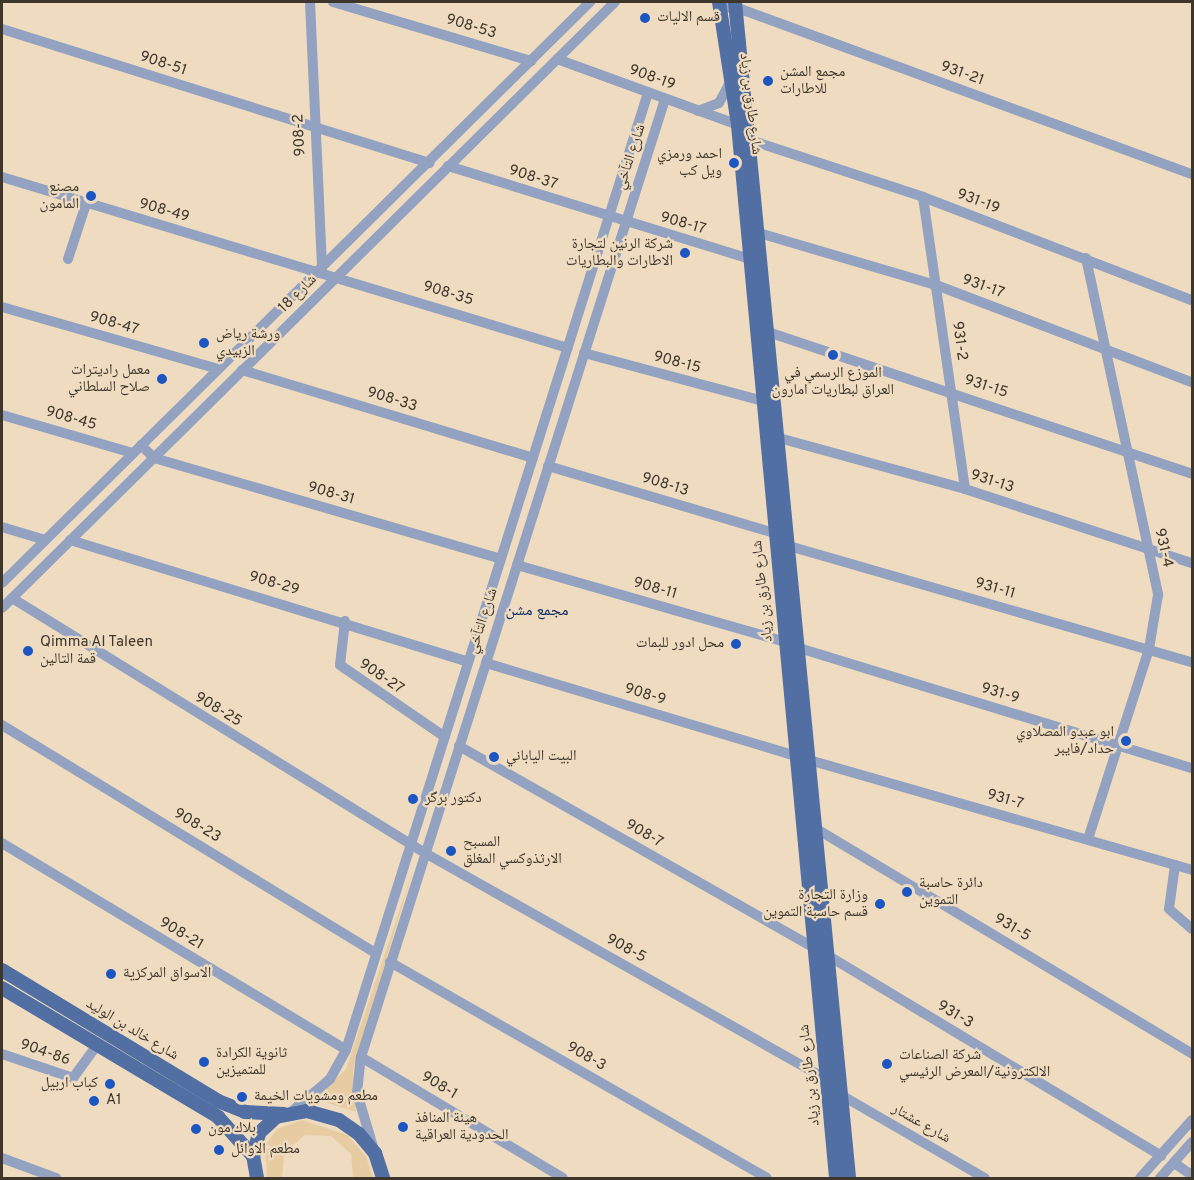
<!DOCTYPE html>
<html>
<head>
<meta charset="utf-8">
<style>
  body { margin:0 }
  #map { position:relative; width:1194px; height:1180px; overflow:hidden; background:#efdcc0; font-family:Overpass,"Noto Naskh Arabic",sans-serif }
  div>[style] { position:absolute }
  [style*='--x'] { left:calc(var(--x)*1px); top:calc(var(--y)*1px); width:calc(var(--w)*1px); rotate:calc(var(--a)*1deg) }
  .green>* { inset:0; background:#e8cca1 }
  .minor>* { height:10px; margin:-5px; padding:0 5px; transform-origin:5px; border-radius:5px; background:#92a2c0 }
  .major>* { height:14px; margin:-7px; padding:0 7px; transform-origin:7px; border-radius:7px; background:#516fa3 }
  .dots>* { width:16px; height:16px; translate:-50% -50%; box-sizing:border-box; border:3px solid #efdcc0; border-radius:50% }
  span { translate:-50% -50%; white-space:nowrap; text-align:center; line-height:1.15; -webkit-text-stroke:4.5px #efdcc0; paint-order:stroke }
  .poi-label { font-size:15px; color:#3e362b }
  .left { translate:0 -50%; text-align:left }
  .right { translate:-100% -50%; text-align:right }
  .street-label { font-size:15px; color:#3e362b }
  .neighbourhood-label { font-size:16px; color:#102c61 }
  .frame { position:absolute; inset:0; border:3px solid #3e362b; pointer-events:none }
</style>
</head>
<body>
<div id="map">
  <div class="green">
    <i style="clip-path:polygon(415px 864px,353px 1070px,356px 1112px,315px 1099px,346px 1069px)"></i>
    <i style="clip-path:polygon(302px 1120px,347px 1135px,366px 1156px,373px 1178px,353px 1178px,351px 1154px,331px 1136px,305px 1135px,285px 1153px,266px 1144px,277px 1129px)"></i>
    <i style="clip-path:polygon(265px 1147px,284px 1156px,282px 1178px,267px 1178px)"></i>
  </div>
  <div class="minor">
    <i style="--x:310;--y:2;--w:266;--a:87.4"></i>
    <i style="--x:333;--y:2;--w:207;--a:16.6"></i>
    <i style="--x:720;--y:8;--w:15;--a:-4"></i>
    <i style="--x:735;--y:7;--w:487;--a:20.1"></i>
    <i style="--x:2;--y:29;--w:448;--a:17.4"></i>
    <i style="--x:557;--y:59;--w:193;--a:20"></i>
    <i style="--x:698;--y:111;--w:22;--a:-21"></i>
    <i style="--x:719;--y:103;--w:24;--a:-62"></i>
    <i style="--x:750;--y:140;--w:182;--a:18.2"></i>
    <i style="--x:923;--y:197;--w:288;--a:21"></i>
    <i style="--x:448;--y:166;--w:316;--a:17.1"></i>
    <i style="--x:2;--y:177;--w:591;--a:16.81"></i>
    <i style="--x:923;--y:197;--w:295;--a:81.8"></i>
    <i style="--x:759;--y:233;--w:184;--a:16.4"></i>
    <i style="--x:936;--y:285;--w:274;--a:20.8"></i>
    <i style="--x:1086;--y:258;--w:345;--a:77.9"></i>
    <i style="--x:1158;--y:595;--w:55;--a:99.5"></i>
    <i style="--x:1149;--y:649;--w:200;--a:107.8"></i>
    <i style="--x:68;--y:259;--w:58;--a:-71.9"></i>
    <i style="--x:2;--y:307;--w:225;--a:16"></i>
    <i style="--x:768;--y:332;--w:447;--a:18.5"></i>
    <i style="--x:584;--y:353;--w:185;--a:15"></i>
    <i style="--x:242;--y:370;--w:304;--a:16.8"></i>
    <i style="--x:2;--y:415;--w:136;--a:16.2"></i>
    <i style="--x:779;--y:438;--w:193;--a:15.3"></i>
    <i style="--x:965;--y:489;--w:239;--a:18.1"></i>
    <i style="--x:141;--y:445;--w:18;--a:45"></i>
    <i style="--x:154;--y:458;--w:361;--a:16.2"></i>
    <i style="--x:548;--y:466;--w:236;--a:16.5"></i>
    <i style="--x:2;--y:527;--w:45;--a:16.8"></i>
    <i style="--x:70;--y:540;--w:416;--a:17"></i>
    <i style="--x:789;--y:546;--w:419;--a:16.1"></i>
    <i style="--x:517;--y:565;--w:279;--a:16"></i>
    <i style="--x:2;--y:583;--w:827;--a:-44.66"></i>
    <i style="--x:12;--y:598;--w:485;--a:31.7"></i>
    <i style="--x:425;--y:853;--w:460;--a:29.4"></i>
    <i style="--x:2;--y:608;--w:862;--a:-44.67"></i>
    <i style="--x:345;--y:621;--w:44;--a:96.5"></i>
    <i style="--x:340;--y:665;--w:127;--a:34.4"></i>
    <i style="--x:799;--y:648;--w:411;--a:17"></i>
    <i style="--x:486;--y:663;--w:324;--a:16.7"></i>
    <i style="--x:2;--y:725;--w:438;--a:31.4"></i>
    <i style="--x:459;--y:746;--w:408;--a:29.6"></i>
    <i style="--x:809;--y:760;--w:398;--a:16"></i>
    <i style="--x:815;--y:828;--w:440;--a:30.9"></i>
    <i style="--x:2;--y:843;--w:401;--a:31"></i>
    <i style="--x:1175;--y:865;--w:44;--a:97.8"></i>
    <i style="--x:1169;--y:909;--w:30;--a:41"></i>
    <i style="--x:827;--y:955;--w:390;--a:31"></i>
    <i style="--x:390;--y:962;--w:434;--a:29.8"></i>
    <i style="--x:2;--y:1054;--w:75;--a:18.7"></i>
    <i style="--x:73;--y:1078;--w:41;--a:-54"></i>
    <i style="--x:361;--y:1057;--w:235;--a:30.9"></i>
    <i style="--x:841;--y:1095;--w:166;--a:30"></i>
    <i style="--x:291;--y:1112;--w:51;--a:-40.2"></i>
    <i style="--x:330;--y:1079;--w:33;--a:-61"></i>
    <i style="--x:346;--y:1050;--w:1004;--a:-72.49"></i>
    <i style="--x:374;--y:1150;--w:59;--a:-106.6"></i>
    <i style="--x:357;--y:1093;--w:36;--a:-84"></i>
    <i style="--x:361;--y:1057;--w:1005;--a:-72.39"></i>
    <i style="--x:2;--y:1158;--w:58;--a:20.3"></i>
    <i style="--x:1174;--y:1163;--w:22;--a:34"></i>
    <i style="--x:1140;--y:1178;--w:78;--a:-48.1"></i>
    <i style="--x:1160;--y:1178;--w:48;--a:-48.4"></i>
  </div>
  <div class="major">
    <i style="--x:719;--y:2;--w:124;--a:81.2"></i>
    <i style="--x:738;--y:125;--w:1058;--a:84.68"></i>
    <i style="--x:735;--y:2;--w:1182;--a:84.46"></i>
    <i style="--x:2;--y:970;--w:253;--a:31.2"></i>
    <i style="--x:218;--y:1101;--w:29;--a:22"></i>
    <i style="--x:245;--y:1112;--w:39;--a:3"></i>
    <i style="--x:2;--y:988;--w:252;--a:30.8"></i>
    <i style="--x:218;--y:1117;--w:52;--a:48.1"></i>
    <i style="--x:257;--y:1178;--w:22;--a:-100"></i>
    <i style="--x:253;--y:1156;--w:24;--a:-75"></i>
    <i style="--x:259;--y:1133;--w:23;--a:-43"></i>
    <i style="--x:276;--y:1117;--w:32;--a:-11"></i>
    <i style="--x:307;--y:1111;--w:33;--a:16"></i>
    <i style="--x:339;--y:1120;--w:24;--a:35"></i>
    <i style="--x:359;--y:1134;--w:25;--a:50"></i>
    <i style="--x:375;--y:1153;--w:26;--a:72"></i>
  </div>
  <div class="dots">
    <i style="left:645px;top:18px;background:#1c56c2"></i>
    <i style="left:768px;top:81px;background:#1c56c2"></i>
    <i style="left:734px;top:163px;background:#1c56c2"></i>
    <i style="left:91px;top:196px;background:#1c56c2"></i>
    <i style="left:685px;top:253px;background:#1c56c2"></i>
    <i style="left:204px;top:343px;background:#1c56c2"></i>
    <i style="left:833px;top:355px;background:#1c56c2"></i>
    <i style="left:162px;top:379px;background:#1c56c2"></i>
    <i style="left:736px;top:644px;background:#1c56c2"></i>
    <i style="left:28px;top:651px;background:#1c56c2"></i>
    <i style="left:1126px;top:741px;background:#1c56c2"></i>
    <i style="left:494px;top:757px;background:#1c56c2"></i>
    <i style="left:413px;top:799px;background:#1c56c2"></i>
    <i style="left:451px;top:851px;background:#1c56c2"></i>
    <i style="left:907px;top:892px;background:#1c56c2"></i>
    <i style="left:880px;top:904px;background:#1c56c2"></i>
    <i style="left:111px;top:974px;background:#1c56c2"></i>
    <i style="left:204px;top:1062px;background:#1c56c2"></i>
    <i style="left:887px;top:1064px;background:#1c56c2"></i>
    <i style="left:110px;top:1084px;background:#1c56c2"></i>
    <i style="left:242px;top:1097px;background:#1c56c2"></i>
    <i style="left:94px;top:1101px;background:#1c56c2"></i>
    <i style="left:403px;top:1127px;background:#1c56c2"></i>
    <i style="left:196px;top:1129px;background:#1c56c2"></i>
    <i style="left:219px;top:1150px;background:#1c56c2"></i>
  </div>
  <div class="poi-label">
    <span class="left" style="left:657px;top:18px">قسم الاليات</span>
    <span class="left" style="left:780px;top:81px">مجمع المشن<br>للاطارات</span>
    <span class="right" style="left:722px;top:163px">احمد ورمزي<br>ويل كب</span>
    <span class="right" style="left:79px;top:196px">مصنع<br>المامون</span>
    <span class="right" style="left:673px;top:253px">شركة الرنين لتجارة<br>الاطارات والبطاريات</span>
    <span class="left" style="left:216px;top:343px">ورشة رياض<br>الزبيدي</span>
    <span class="right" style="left:150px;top:379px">معمل راديترات<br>صلاح السلطاني</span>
    <span style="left:833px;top:382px">الموزع الرسمي في<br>العراق لبطاريات امارون</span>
    <span class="left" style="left:40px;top:651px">Qimma Al Taleen<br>قمة التالين</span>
    <span class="right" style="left:724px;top:644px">محل ادور للبمات</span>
    <span class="right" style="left:1114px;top:741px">ابو عبدو المصلاوي<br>حداد/فايبر</span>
    <span class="left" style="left:506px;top:757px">البيت الياباني</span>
    <span class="left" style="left:425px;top:799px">دكتور برگر</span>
    <span class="left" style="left:463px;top:851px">المسبح<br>الارثذوكسي المغلق</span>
    <span class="left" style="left:919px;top:892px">دائرة حاسبة<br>التموين</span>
    <span class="right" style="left:868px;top:904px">وزارة التجارة<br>قسم حاسبة التموين</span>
    <span class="left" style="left:123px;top:974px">الاسواق المركزية</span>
    <span class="left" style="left:216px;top:1062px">ثانوية الكرادة<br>للمتميزين</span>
    <span class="left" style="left:899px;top:1064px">شركة الصناعات<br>الالكترونية/المعرض الرئيسي</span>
    <span class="right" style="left:98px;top:1084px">كباب اربيل</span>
    <span class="left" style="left:254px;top:1097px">مطعم ومشويات الخيمة</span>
    <span class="left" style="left:106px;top:1101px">A1</span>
    <span class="left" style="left:415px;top:1127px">هيئة المنافذ<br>الحدودية العراقية</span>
    <span class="left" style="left:208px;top:1129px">بلاك مون</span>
    <span class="left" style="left:231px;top:1150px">مطعم الاوائل</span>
  </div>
  <div class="street-label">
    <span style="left:471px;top:27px;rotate:17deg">908-53</span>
    <span style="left:163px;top:64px;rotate:18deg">908-51</span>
    <span style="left:962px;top:74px;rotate:20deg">931-21</span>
    <span style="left:652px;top:78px;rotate:20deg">908-19</span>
    <span style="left:750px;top:104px;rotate:83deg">شارع طارق بن زياد</span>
    <span style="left:300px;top:135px;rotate:-93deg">908-2</span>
    <span style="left:631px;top:157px;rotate:-72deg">شارع التآخي</span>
    <span style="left:533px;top:178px;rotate:18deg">908-37</span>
    <span style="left:978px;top:202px;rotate:21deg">931-19</span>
    <span style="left:164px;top:211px;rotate:16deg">908-49</span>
    <span style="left:683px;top:224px;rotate:16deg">908-17</span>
    <span style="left:983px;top:287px;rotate:20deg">931-17</span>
    <span style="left:298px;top:294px;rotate:-45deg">شارع 18</span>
    <span style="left:448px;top:294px;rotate:17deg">908-35</span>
    <span style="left:114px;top:324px;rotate:16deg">908-47</span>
    <span style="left:959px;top:341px;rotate:82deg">931-2</span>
    <span style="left:677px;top:363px;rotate:15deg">908-15</span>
    <span style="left:986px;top:387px;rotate:18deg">931-15</span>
    <span style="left:392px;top:400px;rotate:17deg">908-33</span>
    <span style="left:71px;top:419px;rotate:16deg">908-45</span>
    <span style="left:992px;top:482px;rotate:18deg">931-13</span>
    <span style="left:665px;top:485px;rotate:17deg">908-13</span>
    <span style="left:331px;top:494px;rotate:16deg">908-31</span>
    <span style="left:1163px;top:548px;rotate:77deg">931-4</span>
    <span style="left:274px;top:584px;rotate:16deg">908-29</span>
    <span style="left:655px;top:589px;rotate:16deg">908-11</span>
    <span style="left:995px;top:589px;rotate:16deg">931-11</span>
    <span style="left:763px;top:591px;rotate:-96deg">شارع طارق بن زياد</span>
    <span style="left:483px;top:621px;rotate:-72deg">شارع التآخي</span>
    <span style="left:381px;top:677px;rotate:34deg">908-27</span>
    <span style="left:1000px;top:694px;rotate:17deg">931-9</span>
    <span style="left:645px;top:695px;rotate:17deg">908-9</span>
    <span style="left:218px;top:710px;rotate:31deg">908-25</span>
    <span style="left:1005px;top:800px;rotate:16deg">931-7</span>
    <span style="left:197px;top:826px;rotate:31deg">908-23</span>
    <span style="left:644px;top:834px;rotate:30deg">908-7</span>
    <span style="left:1012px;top:928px;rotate:31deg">931-5</span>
    <span style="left:181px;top:934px;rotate:31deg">908-21</span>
    <span style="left:626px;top:949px;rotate:29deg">908-5</span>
    <span style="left:955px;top:1015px;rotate:31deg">931-3</span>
    <span style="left:132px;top:1030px;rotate:31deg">شارع خالد بن الوليد</span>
    <span style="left:45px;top:1053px;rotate:19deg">904-86</span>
    <span style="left:586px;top:1057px;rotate:30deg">908-3</span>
    <span style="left:810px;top:1075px;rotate:-96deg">شارع طارق بن زياد</span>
    <span style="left:439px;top:1086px;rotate:31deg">908-1</span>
    <span style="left:921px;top:1124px;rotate:30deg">شارع عشتار</span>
  </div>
  <div class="neighbourhood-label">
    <span style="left:537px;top:611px">مجمع مشن</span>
  </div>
  <div class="frame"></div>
</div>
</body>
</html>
